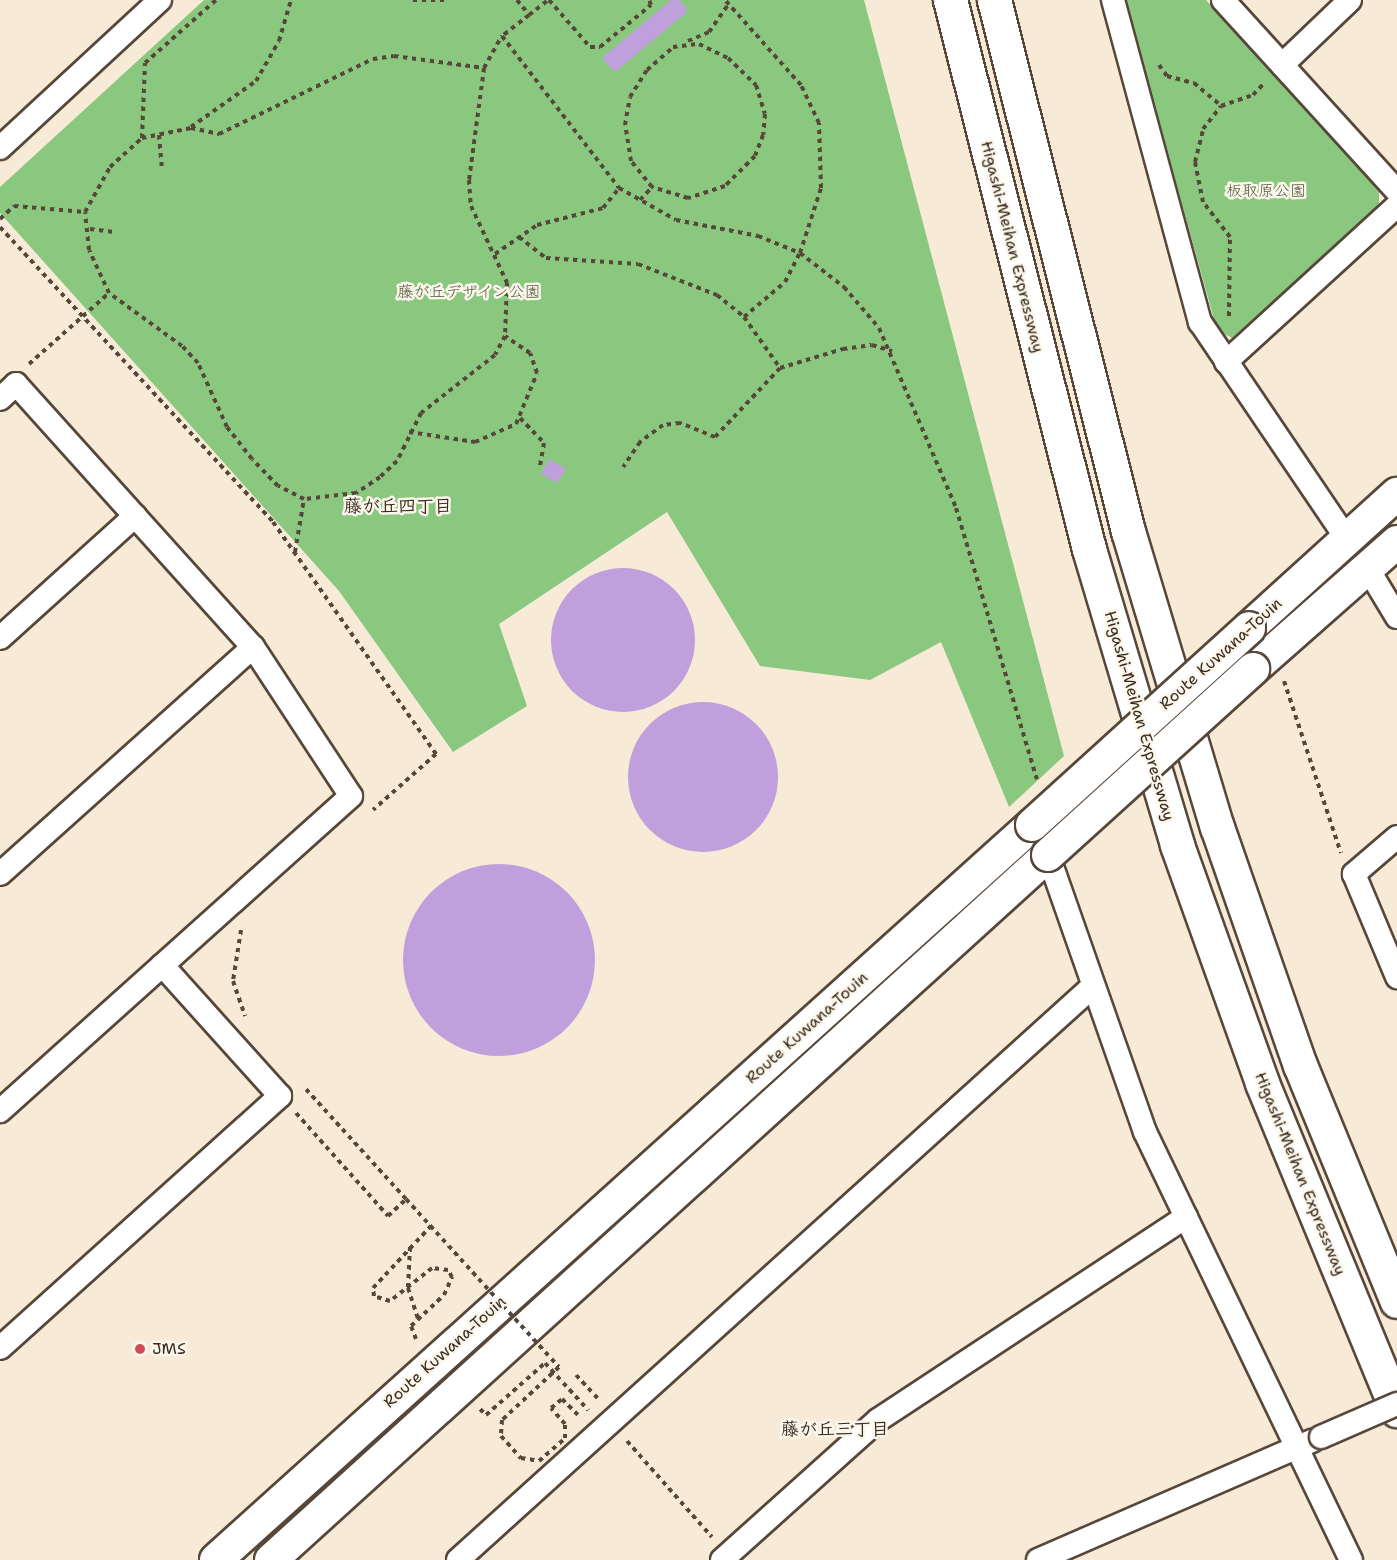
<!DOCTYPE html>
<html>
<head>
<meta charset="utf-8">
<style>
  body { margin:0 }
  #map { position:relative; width:1397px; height:1560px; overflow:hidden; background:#f7ebd7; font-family:"Shantell Sans","Klee One",sans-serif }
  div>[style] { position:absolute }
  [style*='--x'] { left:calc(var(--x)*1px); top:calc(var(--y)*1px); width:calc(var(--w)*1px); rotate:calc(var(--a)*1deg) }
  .green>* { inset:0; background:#8ac87f }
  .building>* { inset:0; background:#c0a0dc }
  .round { border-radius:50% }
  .path>* { height:4px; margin-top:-2px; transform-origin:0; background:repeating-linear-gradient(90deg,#57473a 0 4.5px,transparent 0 9px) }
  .roads { filter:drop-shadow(2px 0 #57473a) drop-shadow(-2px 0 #57473a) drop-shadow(0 2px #57473a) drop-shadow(0 -2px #57473a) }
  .street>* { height:22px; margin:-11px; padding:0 11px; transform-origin:11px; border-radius:11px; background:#fff }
  .secondary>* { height:32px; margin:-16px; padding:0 16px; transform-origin:16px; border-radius:16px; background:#fff }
  .highway>* { height:33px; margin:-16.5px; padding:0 16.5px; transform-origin:16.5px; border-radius:16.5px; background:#fff }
  .path-bridge>* { height:4px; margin-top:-2px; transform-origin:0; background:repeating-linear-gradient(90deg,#57473a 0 4.5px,transparent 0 9px) }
  .bridges { filter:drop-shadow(2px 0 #57473a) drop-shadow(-2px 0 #57473a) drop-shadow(0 2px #57473a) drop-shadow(0 -2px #57473a) }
  .street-bridge>* { height:22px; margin:-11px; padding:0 11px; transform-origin:11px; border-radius:11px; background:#fff }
  .secondary-bridge>* { height:32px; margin:-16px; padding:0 16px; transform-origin:16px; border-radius:16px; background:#fff }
  .dots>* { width:16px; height:16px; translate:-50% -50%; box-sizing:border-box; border:3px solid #fbf7ec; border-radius:50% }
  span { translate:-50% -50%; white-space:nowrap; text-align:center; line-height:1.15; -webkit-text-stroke:5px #fbf7ec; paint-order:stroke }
  .park-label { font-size:16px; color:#53593b }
  .street-label { font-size:16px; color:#3b2a1e }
  .poi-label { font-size:16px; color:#3b2a1e }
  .left { translate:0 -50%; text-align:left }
  .neighbourhood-label { font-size:18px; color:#3b2a1e; font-weight:700 }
</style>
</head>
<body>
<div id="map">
  <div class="green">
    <i style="clip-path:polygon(204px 0,864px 0,1064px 756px,1009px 807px,941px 642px,870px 680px,760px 666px,667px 512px,499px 624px,527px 706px,453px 752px,339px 591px,0 213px,0 187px)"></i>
    <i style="clip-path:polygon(1125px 0,1206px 0,1379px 189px,1379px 206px,1232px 338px,1217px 330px)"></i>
  </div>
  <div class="building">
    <i style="clip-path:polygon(671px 0,679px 0,688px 11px,615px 72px,602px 58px)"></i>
    <i style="clip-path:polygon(549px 459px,566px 469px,557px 483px,541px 474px)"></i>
    <i class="round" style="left:551px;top:568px;width:144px;height:144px"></i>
    <i class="round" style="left:628px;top:702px;width:150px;height:150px"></i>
    <i class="round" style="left:403px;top:864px;width:192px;height:192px"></i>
  </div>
  <div class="path">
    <i style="--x:413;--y:0;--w:31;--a:0"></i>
    <i style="--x:517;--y:0;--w:19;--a:51"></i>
    <i style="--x:529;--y:15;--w:24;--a:-38"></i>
    <i style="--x:549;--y:0;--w:62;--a:48.9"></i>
    <i style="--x:590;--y:47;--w:10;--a:0"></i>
    <i style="--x:600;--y:47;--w:66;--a:-39.5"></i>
    <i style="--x:651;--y:5;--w:5;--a:-112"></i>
    <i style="--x:529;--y:15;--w:34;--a:142"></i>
    <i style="--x:502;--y:36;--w:192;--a:52.4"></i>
    <i style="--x:619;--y:188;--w:65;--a:29.3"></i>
    <i style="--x:676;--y:220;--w:84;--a:11"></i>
    <i style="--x:758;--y:236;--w:45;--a:22"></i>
    <i style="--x:800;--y:253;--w:68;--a:-72.1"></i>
    <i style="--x:821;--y:188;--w:65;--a:-91.8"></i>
    <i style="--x:819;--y:123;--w:42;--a:-115.3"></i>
    <i style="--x:801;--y:85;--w:114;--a:-131.8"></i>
    <i style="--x:688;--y:41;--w:23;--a:-23"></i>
    <i style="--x:709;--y:32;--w:33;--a:-55"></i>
    <i style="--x:1159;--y:65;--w:14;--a:54"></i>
    <i style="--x:1167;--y:76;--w:28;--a:15"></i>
    <i style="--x:1194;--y:83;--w:35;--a:40"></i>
    <i style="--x:484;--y:68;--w:113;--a:97.6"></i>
    <i style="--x:469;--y:180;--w:26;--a:86"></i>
    <i style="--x:471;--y:206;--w:85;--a:64.9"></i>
    <i style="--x:507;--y:283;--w:53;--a:92.2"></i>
    <i style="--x:505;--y:336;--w:21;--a:118"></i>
    <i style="--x:495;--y:355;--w:94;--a:141.9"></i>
    <i style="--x:421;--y:413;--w:54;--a:116.6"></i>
    <i style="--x:397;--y:461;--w:23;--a:137"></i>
    <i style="--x:380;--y:477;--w:29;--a:146"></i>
    <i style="--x:356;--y:493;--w:52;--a:173.4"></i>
    <i style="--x:304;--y:499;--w:29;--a:-153"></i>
    <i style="--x:278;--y:486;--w:37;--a:-134"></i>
    <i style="--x:252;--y:459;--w:41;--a:-128"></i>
    <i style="--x:227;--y:427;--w:70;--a:-114.4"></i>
    <i style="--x:198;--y:363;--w:23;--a:-133"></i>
    <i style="--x:182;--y:346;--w:90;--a:-144"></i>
    <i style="--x:109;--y:293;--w:47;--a:-114.9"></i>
    <i style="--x:89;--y:250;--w:38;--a:-96"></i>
    <i style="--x:85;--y:212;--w:51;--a:-60.9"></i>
    <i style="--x:110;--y:167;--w:43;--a:-42.2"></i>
    <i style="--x:142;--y:138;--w:50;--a:-11.5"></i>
    <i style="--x:191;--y:128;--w:29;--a:12"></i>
    <i style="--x:219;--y:134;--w:171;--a:-26"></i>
    <i style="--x:373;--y:59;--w:21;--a:-8"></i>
    <i style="--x:394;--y:56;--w:91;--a:7.6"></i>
    <i style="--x:484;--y:68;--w:37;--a:-61"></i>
    <i style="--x:191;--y:127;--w:80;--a:-35.3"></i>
    <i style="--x:256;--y:81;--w:46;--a:-60.1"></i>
    <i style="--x:279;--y:41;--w:43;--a:-73.7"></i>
    <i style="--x:159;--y:135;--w:32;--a:85"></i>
    <i style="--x:142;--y:138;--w:75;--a:-87.7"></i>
    <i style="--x:145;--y:63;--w:95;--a:-41.6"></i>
    <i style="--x:640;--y:200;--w:18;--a:-47"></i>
    <i style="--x:652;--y:187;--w:33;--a:-129"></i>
    <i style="--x:631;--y:161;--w:36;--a:-99"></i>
    <i style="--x:625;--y:125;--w:28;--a:-80"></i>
    <i style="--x:630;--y:97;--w:32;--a:-58"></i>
    <i style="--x:647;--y:70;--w:35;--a:-41"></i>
    <i style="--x:673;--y:47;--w:26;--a:-7"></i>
    <i style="--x:699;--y:44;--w:32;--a:26"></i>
    <i style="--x:728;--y:58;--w:39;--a:44"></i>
    <i style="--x:756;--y:85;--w:30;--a:73"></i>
    <i style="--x:765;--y:114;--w:21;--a:95"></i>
    <i style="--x:763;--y:135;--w:22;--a:111"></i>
    <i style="--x:755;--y:156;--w:42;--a:135"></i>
    <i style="--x:725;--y:186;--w:39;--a:162"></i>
    <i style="--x:688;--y:198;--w:38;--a:-163"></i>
    <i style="--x:0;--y:219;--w:19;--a:-43"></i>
    <i style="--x:14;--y:206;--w:71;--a:4.8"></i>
    <i style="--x:0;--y:227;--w:402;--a:47.2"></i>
    <i style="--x:273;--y:522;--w:284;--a:54.9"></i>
    <i style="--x:436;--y:754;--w:84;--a:138.4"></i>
    <i style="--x:90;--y:229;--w:24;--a:7"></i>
    <i style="--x:519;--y:237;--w:34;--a:38"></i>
    <i style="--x:546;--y:258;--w:92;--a:3.7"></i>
    <i style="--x:638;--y:264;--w:85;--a:21.4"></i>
    <i style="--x:717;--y:295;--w:35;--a:39"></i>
    <i style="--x:744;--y:317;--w:62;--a:54.8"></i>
    <i style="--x:780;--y:368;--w:95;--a:133.3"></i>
    <i style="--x:715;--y:437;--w:38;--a:-158"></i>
    <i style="--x:680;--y:423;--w:17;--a:173"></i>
    <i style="--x:663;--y:425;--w:29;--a:144"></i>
    <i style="--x:640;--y:442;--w:30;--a:124"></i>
    <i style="--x:495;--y:254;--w:51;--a:-34.6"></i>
    <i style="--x:537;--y:225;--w:68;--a:-14.4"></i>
    <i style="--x:603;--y:208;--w:26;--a:-51"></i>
    <i style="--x:1229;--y:316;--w:79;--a:-89.3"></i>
    <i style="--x:1230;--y:237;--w:44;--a:-127.6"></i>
    <i style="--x:1203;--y:202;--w:41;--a:-101.3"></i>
    <i style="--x:1195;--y:162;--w:34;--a:-76"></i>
    <i style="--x:1203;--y:129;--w:29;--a:-52"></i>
    <i style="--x:1221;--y:106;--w:34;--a:-19"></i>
    <i style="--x:1253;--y:95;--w:18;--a:-47"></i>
    <i style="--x:744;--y:317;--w:54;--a:-40.5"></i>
    <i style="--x:785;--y:282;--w:33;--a:-63"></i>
    <i style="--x:800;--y:253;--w:56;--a:37.7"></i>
    <i style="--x:844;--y:287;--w:54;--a:49.5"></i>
    <i style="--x:879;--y:328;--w:196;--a:66.8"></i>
    <i style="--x:956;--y:508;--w:283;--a:73.4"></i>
    <i style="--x:29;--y:364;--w:107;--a:-41.6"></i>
    <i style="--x:780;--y:368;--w:66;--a:-16.8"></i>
    <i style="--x:843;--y:349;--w:29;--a:-8"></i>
    <i style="--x:872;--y:345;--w:21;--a:17"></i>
    <i style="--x:520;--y:418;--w:35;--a:46"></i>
    <i style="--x:544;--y:443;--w:23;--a:100"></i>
    <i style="--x:409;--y:432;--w:67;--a:8.6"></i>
    <i style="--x:475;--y:442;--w:45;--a:-23.7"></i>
    <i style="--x:516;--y:424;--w:55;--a:-67.6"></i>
    <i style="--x:537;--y:373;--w:21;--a:-109"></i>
    <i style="--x:530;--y:353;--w:30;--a:-146"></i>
    <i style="--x:295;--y:552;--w:54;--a:-80.4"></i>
    <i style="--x:1284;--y:681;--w:181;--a:71.7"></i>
    <i style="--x:241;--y:930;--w:52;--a:98.9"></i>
    <i style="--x:233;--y:981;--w:37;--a:71"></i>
    <i style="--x:296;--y:1113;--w:138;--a:48.2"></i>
    <i style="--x:388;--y:1216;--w:25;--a:-43"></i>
    <i style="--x:406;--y:1199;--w:150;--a:-132.3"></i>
    <i style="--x:410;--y:1247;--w:41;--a:92.8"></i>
    <i style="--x:408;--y:1288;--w:33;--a:72"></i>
    <i style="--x:416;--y:1339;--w:14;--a:-111"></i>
    <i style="--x:411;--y:1326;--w:45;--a:-43.2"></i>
    <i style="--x:444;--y:1295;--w:20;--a:-66"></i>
    <i style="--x:452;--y:1277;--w:8;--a:-120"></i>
    <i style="--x:448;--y:1270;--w:16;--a:-173"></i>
    <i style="--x:432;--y:1268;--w:53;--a:141.8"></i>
    <i style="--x:390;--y:1301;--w:17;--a:-163"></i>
    <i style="--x:374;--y:1296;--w:8;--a:-97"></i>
    <i style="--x:373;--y:1288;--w:85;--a:-46.9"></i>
    <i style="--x:576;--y:1375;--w:33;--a:47"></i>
    <i style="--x:562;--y:1399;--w:25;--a:45"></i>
    <i style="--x:480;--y:1409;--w:8;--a:45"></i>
    <i style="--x:486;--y:1415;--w:79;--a:-41.4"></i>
    <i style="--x:545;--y:1363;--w:64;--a:47.5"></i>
    <i style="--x:627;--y:1441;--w:128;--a:48.5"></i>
  </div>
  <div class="roads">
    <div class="street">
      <i style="--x:1113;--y:0;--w:334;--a:74.9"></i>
      <i style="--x:1200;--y:322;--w:262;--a:55.9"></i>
      <i style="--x:1223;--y:0;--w:258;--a:47.7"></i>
      <i style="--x:1282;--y:65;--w:94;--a:-43.7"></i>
      <i style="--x:0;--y:148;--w:218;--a:-42.8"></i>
      <i style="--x:1226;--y:362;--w:231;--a:-42.4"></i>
      <i style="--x:0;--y:399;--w:22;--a:-43"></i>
      <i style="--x:16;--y:384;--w:354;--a:48"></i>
      <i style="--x:253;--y:647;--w:178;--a:56.7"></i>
      <i style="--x:351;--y:796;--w:472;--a:138.1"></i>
      <i style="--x:1368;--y:569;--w:56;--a:58.9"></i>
      <i style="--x:0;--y:638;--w:182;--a:-42.1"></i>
      <i style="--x:1397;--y:837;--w:57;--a:139.3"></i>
      <i style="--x:1354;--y:874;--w:112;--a:67.3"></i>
      <i style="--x:1048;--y:855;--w:293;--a:70.7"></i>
      <i style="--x:1145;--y:1132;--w:475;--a:64.3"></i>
      <i style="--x:0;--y:874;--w:340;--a:-41.9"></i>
      <i style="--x:0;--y:1348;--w:377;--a:-42"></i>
      <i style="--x:280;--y:1096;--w:176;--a:-132"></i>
      <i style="--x:458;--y:1560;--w:856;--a:-42.11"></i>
      <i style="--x:722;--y:1560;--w:210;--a:-41.9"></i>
      <i style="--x:878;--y:1420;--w:369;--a:-33.4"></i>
      <i style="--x:1038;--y:1560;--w:299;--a:-23.5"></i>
    </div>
    <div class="secondary">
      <i style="--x:1249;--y:628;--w:200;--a:-42.2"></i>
      <i style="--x:1253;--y:669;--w:192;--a:-41.4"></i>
      <i style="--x:216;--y:1560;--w:1098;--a:-42.01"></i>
      <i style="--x:271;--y:1560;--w:1049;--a:-42.22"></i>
    </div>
    <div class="highway">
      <i style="--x:950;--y:0;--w:566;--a:75.79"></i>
      <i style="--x:1089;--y:549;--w:309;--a:73.4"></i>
      <i style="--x:1177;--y:845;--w:253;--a:70.3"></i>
      <i style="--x:1262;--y:1083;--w:354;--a:67.6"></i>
      <i style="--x:994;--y:0;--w:548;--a:75.84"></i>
      <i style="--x:1128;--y:531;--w:309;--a:73.3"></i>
      <i style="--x:1217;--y:827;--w:252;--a:70.8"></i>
      <i style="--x:1300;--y:1065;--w:255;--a:67.7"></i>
    </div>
  </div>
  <div class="path-bridge">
    <i style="--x:406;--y:1199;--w:227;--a:47.7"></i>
    <i style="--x:559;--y:1367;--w:78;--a:137.1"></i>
    <i style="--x:502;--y:1420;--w:16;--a:94"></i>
    <i style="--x:501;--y:1436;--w:30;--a:48"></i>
    <i style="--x:521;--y:1458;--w:18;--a:9"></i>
    <i style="--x:539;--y:1461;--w:35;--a:-41"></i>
    <i style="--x:565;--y:1438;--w:14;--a:-90"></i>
    <i style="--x:565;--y:1424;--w:21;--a:-131"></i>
    <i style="--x:551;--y:1408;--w:14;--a:-39"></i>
  </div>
  <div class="bridges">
    <div class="street-bridge">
      <i style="--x:1321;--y:1437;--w:83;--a:-23.5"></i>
    </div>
    <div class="secondary-bridge">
      <i style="--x:1032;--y:825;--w:293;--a:-42.2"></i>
      <i style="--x:1048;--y:855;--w:277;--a:-42.2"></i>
    </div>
  </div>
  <div class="dots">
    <i style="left:140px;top:1349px;background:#d1495b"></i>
  </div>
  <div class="park-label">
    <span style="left:1266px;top:191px">板取原公園</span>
    <span style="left:469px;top:292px">藤が丘デザイン公園</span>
  </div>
  <div class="street-label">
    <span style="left:1012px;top:247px;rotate:76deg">Higashi-Meihan Expressway</span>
    <span style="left:1221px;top:654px;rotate:-42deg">Route Kuwana-Touin</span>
    <span style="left:1139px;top:716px;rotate:74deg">Higashi-Meihan Expressway</span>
    <span style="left:807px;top:1028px;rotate:-42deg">Route Kuwana-Touin</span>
    <span style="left:1300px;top:1174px;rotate:68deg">Higashi-Meihan Expressway</span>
    <span style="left:445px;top:1352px;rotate:-42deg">Route Kuwana-Touin</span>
  </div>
  <div class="poi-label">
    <span class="left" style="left:152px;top:1349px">JMS</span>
  </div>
  <div class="neighbourhood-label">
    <span style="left:398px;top:506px">藤が丘四丁目</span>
    <span style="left:835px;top:1429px">藤が丘三丁目</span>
  </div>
</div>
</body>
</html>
